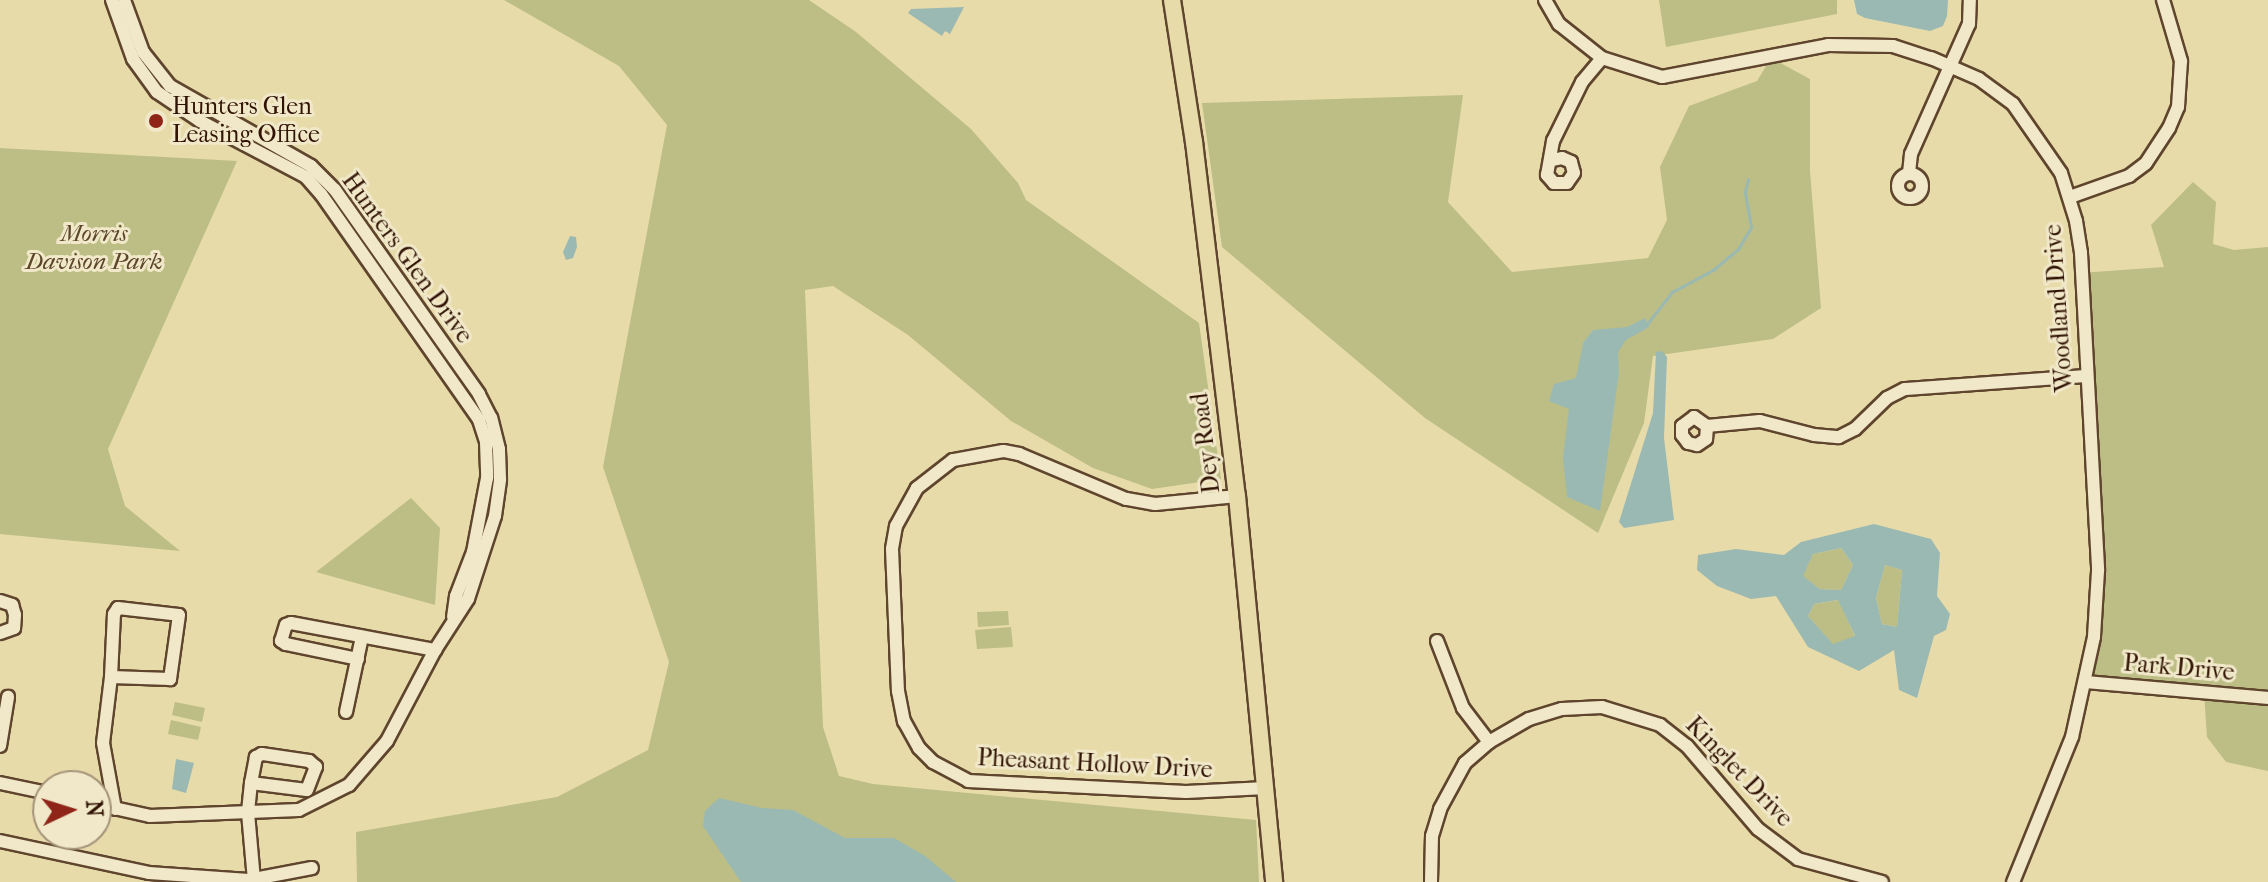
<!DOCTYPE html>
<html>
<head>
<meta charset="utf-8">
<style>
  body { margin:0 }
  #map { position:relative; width:2268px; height:882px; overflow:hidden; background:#e8dbaa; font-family:"IM FELL French Canon",serif }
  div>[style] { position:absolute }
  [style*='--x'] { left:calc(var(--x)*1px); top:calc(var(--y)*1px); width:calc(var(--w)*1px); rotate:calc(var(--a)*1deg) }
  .green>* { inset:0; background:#bcbe85 }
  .water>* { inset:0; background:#9ab9b2 }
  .stream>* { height:3px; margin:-1.5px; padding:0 1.5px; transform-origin:1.5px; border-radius:1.5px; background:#9ab9b2 }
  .roads { filter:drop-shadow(2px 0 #5f452d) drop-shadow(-2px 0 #5f452d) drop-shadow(0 2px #5f452d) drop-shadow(0 -2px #5f452d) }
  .minor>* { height:12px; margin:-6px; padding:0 6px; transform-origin:6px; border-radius:6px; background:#f0e8c8 }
  .minor>.ring { margin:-6px; padding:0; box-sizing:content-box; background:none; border:12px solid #f0e8c8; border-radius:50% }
  .major>* { height:16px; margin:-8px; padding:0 8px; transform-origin:8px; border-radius:8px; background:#e8dbaa }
  .dots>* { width:22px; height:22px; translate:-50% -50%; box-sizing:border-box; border:4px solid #f0e8c8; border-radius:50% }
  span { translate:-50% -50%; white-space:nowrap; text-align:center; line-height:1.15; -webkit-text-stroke:6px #f0e8c8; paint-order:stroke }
  .poi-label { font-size:24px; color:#311303 }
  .left { translate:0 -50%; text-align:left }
  .park-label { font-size:24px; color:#5b462a; font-style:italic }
  .street-label { font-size:24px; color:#311303 }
  .north { position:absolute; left:32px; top:770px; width:80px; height:80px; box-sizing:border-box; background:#f0e8c8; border:2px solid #a49379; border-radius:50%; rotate:86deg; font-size:22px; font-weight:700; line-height:32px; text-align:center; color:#311303 }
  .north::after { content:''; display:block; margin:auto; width:28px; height:36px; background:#8f2418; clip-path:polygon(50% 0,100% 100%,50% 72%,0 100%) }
</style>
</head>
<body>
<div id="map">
  <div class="green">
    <i style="clip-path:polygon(504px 0,809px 0,856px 32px,971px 129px,1018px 183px,1026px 200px,1199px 323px,1221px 479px,1152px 489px,1093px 468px,1011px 421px,908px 335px,833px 286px,805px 290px,823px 727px,839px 776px,873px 784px,1256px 820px,1259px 882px,357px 882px,356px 832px,557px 797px,648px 750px,669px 662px,603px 467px,667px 125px,619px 66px)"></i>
    <i style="clip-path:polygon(1659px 0,1837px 0,1837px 14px,1666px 47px)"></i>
    <i style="clip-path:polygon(1771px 58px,1810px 79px,1810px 171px,1821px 308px,1773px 339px,1653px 356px,1644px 423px,1598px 533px,1425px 418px,1222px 247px,1202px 103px,1463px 95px,1448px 202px,1512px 272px,1648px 258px,1667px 220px,1660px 167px,1689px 106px,1757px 81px)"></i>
    <i style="clip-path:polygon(0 148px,237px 161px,108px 449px,125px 506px,180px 551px,0 534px)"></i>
    <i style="clip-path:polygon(2193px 182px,2216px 202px,2213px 244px,2234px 250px,2268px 247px,2268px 771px,2226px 762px,2207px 737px,2204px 693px,2087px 683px,2093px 475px,2080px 273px,2164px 267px,2151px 225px)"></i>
    <i style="clip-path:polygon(411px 498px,440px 528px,435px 605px,316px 572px)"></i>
    <i style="clip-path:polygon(1841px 548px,1853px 565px,1841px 590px,1820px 589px,1802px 576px,1813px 554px)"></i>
    <i style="clip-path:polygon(1885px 565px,1902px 570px,1897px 627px,1882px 624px,1876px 598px)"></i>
    <i style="clip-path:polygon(1839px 600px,1855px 637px,1833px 645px,1808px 616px,1814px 604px)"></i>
    <i style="clip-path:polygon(1008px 611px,1009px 625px,978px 627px,977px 612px)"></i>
    <i style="clip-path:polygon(1011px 627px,1013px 647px,977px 649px,975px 630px)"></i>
    <i style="clip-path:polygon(175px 702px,205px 708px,202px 722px,172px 715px)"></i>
    <i style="clip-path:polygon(171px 720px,201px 727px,198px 740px,168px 734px)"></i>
  </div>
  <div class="water">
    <i style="clip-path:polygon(1854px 0,1948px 0,1947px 16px,1943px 26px,1930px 31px,1865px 18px,1857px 14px)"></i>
    <i style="clip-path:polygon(964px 7px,950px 34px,945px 31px,942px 36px,908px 13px,911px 9px)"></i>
    <i style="clip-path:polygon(570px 236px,576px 237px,577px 247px,573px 258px,566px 260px,563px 252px)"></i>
    <i style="clip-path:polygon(1645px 318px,1649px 327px,1626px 340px,1618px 352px,1619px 372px,1600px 511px,1567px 497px,1563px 457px,1569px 409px,1549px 401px,1554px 384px,1576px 378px,1583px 343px,1593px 330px,1627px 327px)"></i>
    <i style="clip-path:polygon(1662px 351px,1667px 357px,1664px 438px,1674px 520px,1624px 528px,1619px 522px,1653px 413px,1656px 352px)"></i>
    <i style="clip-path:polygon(evenodd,1874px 524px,1931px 539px,1940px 553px,1937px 596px,1950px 614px,1946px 630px,1934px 636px,1917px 698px,1899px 690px,1894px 650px,1859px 671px,1808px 647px,1776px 596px,1751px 599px,1717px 586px,1697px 570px,1698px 555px,1736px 549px,1784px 555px,1801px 542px,1874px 524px,1841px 548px,1853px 565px,1841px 590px,1820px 589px,1803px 576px,1813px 554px,1841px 548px,1874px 524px,1885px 565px,1902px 570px,1897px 627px,1882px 624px,1876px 598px,1885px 565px,1874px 524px,1838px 600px,1855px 636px,1833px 644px,1808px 616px,1814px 604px,1838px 600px)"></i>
    <i style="clip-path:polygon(176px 759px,194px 763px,186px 793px,172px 789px)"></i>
    <i style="clip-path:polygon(719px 798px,762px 808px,793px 810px,845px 838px,894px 838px,925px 856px,956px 882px,741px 882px,703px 826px,705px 811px)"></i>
  </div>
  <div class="stream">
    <i style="--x:1647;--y:324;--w:41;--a:-52"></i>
    <i style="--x:1672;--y:292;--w:47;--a:-28.2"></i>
    <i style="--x:1713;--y:270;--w:33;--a:-40"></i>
    <i style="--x:1738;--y:249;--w:26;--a:-59"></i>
    <i style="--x:1751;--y:227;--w:36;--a:-100"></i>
    <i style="--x:1745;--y:192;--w:13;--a:-77"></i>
  </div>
  <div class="roads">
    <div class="minor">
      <i style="--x:112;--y:0;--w:63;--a:70.4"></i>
      <i style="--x:133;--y:59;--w:41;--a:54"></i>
      <i style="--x:157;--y:92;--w:52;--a:34"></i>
      <i style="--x:200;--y:121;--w:120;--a:27.8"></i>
      <i style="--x:306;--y:177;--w:23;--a:49"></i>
      <i style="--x:321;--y:194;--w:276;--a:55"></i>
      <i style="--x:479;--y:420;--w:23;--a:72"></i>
      <i style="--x:486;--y:442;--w:36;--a:88"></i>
      <i style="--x:487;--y:478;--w:75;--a:100.7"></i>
      <i style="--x:473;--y:552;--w:47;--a:111.1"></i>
      <i style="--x:456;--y:596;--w:21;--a:98"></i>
      <i style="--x:1545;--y:0;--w:28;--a:60"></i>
      <i style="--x:1559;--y:24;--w:55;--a:38.3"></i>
      <i style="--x:1602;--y:58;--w:63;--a:17.6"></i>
      <i style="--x:1662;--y:77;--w:169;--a:-10.9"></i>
      <i style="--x:1828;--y:45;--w:65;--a:0.9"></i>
      <i style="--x:1893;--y:46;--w:40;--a:18"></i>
      <i style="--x:1931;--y:58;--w:52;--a:23.6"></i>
      <i style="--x:1979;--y:79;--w:42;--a:36.3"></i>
      <i style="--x:2013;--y:104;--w:84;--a:55.2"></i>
      <i style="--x:2061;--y:173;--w:50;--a:72.6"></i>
      <i style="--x:2076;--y:221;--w:32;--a:81"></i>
      <i style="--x:2081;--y:253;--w:318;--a:86.9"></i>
      <i style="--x:2098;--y:571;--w:66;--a:93.5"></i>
      <i style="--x:2094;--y:637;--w:102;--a:102.4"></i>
      <i style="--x:2072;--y:737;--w:157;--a:112.1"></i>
      <i style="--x:1552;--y:160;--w:10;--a:-11"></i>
      <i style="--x:1562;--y:158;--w:10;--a:24"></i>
      <i style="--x:1571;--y:162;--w:11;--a:75"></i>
      <i style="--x:1574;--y:173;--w:12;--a:125"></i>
      <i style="--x:1567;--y:183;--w:13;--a:180"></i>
      <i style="--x:1554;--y:183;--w:11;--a:-131"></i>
      <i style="--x:1547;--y:175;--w:35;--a:-80"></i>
      <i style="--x:1553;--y:141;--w:66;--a:-63.8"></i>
      <i style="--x:1582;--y:82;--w:31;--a:-50"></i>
      <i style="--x:1909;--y:173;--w:19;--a:-84"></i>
      <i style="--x:1911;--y:154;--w:142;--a:-66"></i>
      <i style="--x:1969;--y:24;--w:24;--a:-88"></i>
      <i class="ring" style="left:1898px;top:174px;width:12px;height:12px"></i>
      <i style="--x:2070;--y:197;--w:63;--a:-19.6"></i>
      <i style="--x:2129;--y:176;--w:21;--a:-37"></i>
      <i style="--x:2146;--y:163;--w:42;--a:-56.7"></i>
      <i style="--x:2169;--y:128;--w:23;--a:-67"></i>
      <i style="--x:2178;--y:107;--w:46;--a:-86.3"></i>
      <i style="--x:2181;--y:61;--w:64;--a:-106.4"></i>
      <i style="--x:1707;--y:426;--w:13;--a:94"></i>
      <i style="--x:1706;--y:439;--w:11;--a:146"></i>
      <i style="--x:1697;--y:445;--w:9;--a:-167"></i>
      <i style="--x:1688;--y:443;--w:10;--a:-127"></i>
      <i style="--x:1682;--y:435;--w:9;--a:-90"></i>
      <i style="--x:1682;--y:426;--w:15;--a:-37"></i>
      <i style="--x:1694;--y:417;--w:16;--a:35"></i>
      <i style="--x:1707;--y:426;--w:53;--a:-5.4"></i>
      <i style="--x:1760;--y:421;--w:56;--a:14.5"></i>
      <i style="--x:1814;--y:435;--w:25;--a:5"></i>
      <i style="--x:1839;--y:437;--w:18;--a:-27"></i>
      <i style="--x:1855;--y:429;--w:45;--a:-44.1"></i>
      <i style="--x:1887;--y:398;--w:20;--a:-27"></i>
      <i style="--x:1905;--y:389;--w:182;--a:-4.1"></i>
      <i style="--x:1237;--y:496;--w:82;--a:174.4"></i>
      <i style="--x:1155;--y:504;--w:29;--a:-170"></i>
      <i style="--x:1126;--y:499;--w:116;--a:-157.2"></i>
      <i style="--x:1019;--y:454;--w:16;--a:-169"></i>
      <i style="--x:1003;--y:451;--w:51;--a:169.8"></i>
      <i style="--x:953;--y:460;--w:46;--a:142.1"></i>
      <i style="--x:917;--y:488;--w:43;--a:118.9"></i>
      <i style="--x:896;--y:526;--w:23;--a:100"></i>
      <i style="--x:892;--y:549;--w:142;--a:87.6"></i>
      <i style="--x:898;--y:691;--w:31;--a:79"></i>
      <i style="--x:904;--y:721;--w:31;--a:61"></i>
      <i style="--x:919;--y:748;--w:20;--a:45"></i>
      <i style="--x:933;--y:762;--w:40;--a:28"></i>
      <i style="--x:968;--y:781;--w:218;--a:2.9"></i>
      <i style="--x:1186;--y:792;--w:80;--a:-2.9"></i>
      <i style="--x:0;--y:601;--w:13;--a:18"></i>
      <i style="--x:12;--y:605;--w:10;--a:73"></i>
      <i style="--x:15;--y:615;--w:13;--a:94"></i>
      <i style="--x:14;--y:628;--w:15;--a:160"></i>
      <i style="--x:118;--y:608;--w:61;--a:6.5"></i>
      <i style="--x:179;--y:615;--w:65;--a:98"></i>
      <i style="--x:170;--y:679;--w:59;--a:-178.1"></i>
      <i style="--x:111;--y:677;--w:63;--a:-87.3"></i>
      <i style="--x:114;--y:614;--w:7;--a:-56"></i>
      <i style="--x:1437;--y:641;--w:72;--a:68.8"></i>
      <i style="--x:1463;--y:708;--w:43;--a:52.6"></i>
      <i style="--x:358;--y:659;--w:74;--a:-168.2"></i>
      <i style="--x:286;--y:644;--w:6;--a:-149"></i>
      <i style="--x:281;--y:641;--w:17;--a:-73"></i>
      <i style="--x:286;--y:625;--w:5;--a:-22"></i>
      <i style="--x:291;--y:623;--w:147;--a:10.6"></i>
      <i style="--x:111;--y:677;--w:66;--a:96.9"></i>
      <i style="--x:103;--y:743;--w:67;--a:79.7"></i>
      <i style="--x:2086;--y:682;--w:183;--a:5"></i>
      <i style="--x:346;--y:712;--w:77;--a:-78"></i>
      <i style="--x:0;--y:746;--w:50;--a:-80.7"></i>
      <i style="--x:0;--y:783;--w:49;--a:11.8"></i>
      <i style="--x:251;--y:783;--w:56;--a:7.1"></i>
      <i style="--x:307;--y:790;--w:25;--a:-69"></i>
      <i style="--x:316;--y:767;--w:9;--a:-139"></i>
      <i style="--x:309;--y:761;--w:48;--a:-171.5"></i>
      <i style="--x:262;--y:754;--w:7;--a:153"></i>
      <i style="--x:256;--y:757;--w:26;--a:101"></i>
      <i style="--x:251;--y:783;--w:30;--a:96"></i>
      <i style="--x:248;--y:813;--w:67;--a:84.9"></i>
      <i style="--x:96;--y:804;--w:55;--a:12.5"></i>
      <i style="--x:150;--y:816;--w:149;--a:-2.3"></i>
      <i style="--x:299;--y:810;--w:56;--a:-26.6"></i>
      <i style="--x:349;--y:785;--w:58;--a:-49.2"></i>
      <i style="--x:387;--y:741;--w:103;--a:-62.2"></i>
      <i style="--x:435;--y:650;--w:61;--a:-57.1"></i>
      <i style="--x:468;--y:599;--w:87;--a:-72"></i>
      <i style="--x:495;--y:516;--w:37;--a:-82"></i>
      <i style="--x:500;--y:479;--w:30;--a:-92"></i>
      <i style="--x:499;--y:449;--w:32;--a:-104"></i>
      <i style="--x:491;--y:418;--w:27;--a:-117"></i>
      <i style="--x:479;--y:394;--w:250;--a:-125.2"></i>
      <i style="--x:335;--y:190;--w:34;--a:-135"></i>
      <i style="--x:311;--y:166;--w:162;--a:-150.4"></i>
      <i style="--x:170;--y:86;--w:43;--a:-128.5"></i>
      <i style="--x:143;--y:52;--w:55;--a:-110.1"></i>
      <i style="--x:0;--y:841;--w:152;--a:12.1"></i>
      <i style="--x:149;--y:873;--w:100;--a:4"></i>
      <i style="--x:249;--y:880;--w:64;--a:-10.8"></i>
      <i style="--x:1431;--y:882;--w:46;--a:-88.8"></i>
      <i style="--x:1432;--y:836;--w:28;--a:-73"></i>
      <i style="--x:1440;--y:809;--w:52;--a:-61.5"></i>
      <i style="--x:1465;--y:763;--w:32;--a:-41"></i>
      <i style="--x:1489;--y:742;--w:46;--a:-29.9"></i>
      <i style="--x:1529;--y:719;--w:34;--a:-17"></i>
      <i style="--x:1562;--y:709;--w:40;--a:-2.9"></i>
      <i style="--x:1602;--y:707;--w:61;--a:17.2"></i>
      <i style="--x:1660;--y:725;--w:34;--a:38"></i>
      <i style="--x:1687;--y:746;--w:109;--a:49.5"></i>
      <i style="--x:1758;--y:829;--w:50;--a:36.9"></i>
      <i style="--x:1798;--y:859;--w:87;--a:15.3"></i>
    </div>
    <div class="major">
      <i style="--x:1172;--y:0;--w:144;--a:81.2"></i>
      <i style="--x:1194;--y:142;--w:357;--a:83.1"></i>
      <i style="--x:1237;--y:496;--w:388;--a:84.5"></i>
    </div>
  </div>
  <div class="dots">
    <i style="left:156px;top:121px;background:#8f2418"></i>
  </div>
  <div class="poi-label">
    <span class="left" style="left:172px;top:121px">Hunters Glen<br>Leasing Office</span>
  </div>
  <div class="park-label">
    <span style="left:94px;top:248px">Morris<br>Davison Park</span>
  </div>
  <div class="street-label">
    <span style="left:407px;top:258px;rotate:54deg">Hunters Glen Drive</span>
    <span style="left:2059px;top:308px;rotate:-94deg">Woodland Drive</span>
    <span style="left:1206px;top:443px;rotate:-97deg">Dey Road</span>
    <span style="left:2179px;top:668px;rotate:5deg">Park Drive</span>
    <span style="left:1095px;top:764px;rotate:3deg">Pheasant Hollow Drive</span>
    <span style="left:1739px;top:772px;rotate:46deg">Kinglet Drive</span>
  </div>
  <div class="north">N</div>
</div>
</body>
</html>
